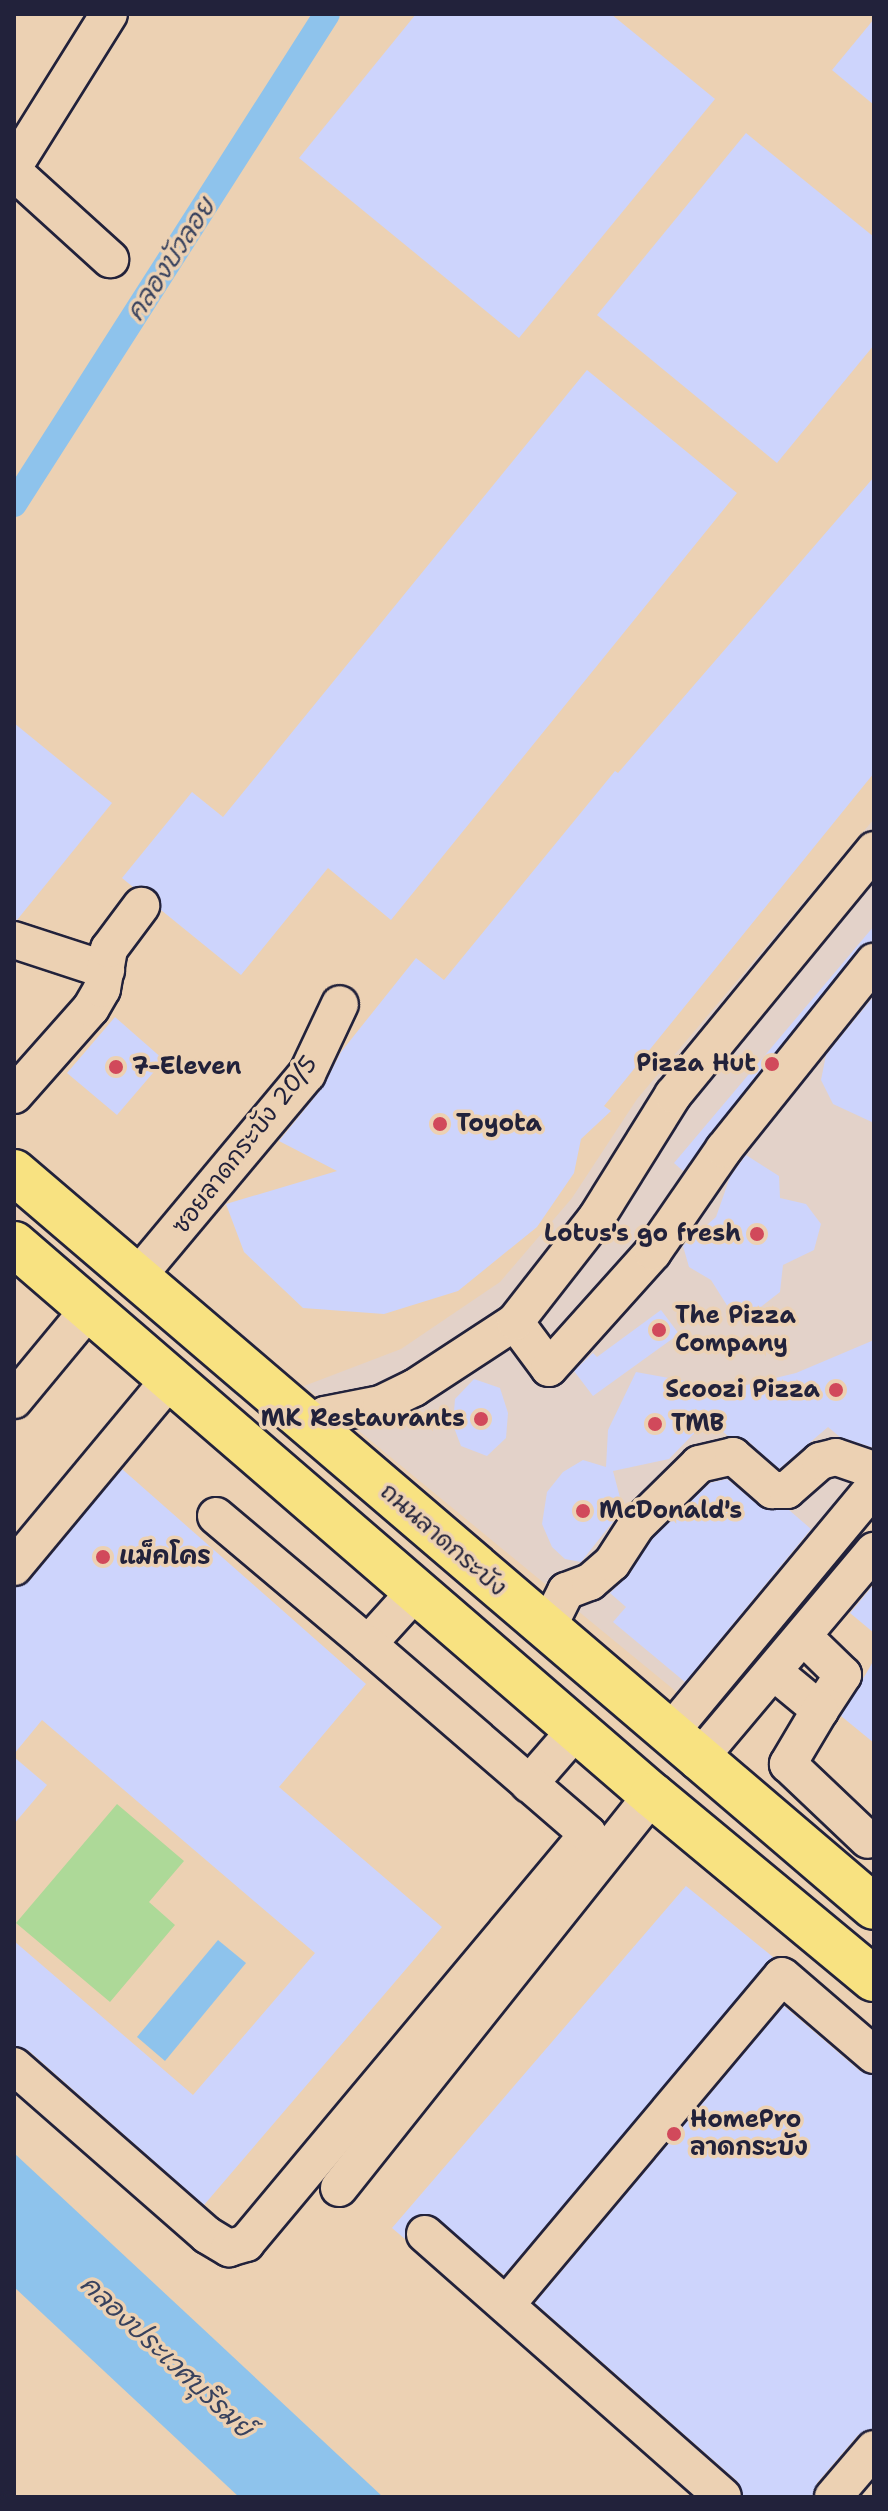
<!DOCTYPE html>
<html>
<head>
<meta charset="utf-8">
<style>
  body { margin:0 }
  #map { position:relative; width:888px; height:2511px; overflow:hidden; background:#ecd1b3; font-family:"Shantell Sans","Playpen Sans Thai",sans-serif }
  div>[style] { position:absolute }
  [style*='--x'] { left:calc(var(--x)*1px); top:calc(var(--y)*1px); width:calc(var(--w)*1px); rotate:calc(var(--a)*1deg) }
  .built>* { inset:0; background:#e3d2c9 }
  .green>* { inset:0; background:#add998 }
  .water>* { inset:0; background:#8ec3ec }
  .canal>* { height:26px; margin:-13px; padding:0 13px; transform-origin:13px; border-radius:13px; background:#8ec3ec }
  .building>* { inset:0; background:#cdd4fc }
  .roads { filter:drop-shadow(2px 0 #22223b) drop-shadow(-2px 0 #22223b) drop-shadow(0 2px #22223b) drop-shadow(0 -2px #22223b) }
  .minor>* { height:36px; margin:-18px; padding:0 18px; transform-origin:18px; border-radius:18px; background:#ecd1b3 }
  .major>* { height:44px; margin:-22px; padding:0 22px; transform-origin:22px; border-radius:22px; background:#f8e281 }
  .dots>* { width:22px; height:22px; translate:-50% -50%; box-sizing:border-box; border:4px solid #ecd1b3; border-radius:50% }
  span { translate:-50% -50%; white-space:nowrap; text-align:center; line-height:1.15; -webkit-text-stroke:7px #ecd1b3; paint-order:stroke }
  .poi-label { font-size:24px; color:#22223b; font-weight:700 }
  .right { translate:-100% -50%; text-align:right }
  .left { translate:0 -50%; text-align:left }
  .street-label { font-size:24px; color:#22223b }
  .water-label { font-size:26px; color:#38425e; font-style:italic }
  .frame { position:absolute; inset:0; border:16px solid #22223b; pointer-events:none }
</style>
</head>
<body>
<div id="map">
  <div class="built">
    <i style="clip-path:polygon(874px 819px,874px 1494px,701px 1712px,304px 1386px,401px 1349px,500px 1282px,572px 1198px,637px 1099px)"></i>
  </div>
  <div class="green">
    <i style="clip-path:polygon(117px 1804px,184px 1861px,149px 1902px,175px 1925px,110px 2002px,16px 1923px)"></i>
  </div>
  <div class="water">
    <i style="clip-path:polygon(218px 1940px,246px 1963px,165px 2061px,137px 2037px)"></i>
    <i style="clip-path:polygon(14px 2153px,200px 2326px,383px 2497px,239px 2497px,14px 2287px)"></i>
  </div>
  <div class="canal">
    <i style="--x:14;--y:504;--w:581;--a:-57.43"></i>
  </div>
  <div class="building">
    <i style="clip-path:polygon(416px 14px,611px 14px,715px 99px,519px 338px,299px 158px)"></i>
    <i style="clip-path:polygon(874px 19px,874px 105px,832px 70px)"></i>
    <i style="clip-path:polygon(746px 133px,874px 237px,874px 345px,777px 463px,597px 315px)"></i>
    <i style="clip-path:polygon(587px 370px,737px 493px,391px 920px,328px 868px,241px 975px,161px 910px,154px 890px,133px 887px,122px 878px,192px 792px,223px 817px)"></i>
    <i style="clip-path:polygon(874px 477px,874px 773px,604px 1106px,611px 1111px,581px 1139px,574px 1173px,537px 1227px,458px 1291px,384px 1314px,303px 1308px,244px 1252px,226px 1204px,337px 1171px,279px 1141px,323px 1087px,341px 1052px,416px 958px,444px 980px,615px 771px,618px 773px)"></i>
    <i style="clip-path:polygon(14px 723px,112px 803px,17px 920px,14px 920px)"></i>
    <i style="clip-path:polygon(874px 926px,874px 942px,858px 949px,683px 1171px,674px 1163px)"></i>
    <i style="clip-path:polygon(874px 996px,874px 1123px,833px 1104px,821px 1080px,826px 1055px)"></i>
    <i style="clip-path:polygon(115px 1017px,164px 1060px,117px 1115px,67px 1073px)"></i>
    <i style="clip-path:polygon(746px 1155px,779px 1176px,780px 1198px,806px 1204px,821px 1224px,814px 1250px,783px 1265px,780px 1292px,753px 1313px,728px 1307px,711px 1280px,689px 1267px,683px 1246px,716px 1217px,730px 1177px)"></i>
    <i style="clip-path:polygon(661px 1310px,679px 1334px,593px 1396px,574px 1371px,593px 1353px,597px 1357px)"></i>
    <i style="clip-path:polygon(874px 1340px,874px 1448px,840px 1437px,828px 1427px,779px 1469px,747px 1440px,728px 1436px,708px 1419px,669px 1459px,613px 1471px,623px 1509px,581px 1562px,565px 1559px,552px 1547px,542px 1524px,547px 1492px,563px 1472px,583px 1460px,606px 1467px,608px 1430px,636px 1372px,691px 1382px,706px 1395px,796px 1373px)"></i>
    <i style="clip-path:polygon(474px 1379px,500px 1388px,508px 1413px,506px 1438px,487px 1456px,461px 1446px,453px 1425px,455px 1399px)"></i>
    <i style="clip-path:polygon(122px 1469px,366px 1684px,279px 1787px,442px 1927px,204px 2205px,28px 2050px,14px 2046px,14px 1941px,193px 2095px,315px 1953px,42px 1720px,14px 1754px,14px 1588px,30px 1580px)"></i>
    <i style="clip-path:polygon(727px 1479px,759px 1506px,789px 1510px,811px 1529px,685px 1682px,613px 1622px,626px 1607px,610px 1593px,629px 1575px,652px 1539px,710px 1483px)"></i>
    <i style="clip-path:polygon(874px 1584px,874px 1633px,850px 1613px)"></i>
    <i style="clip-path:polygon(874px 1660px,874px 1743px,841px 1716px)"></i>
    <i style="clip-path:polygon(14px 1757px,47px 1785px,14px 1824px)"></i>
    <i style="clip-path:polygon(686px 1886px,773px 1957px,504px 2275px,430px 2214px,410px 2220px,405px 2239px,392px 2228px)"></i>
    <i style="clip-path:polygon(784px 2006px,860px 2071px,874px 2075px,874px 2429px,858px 2435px,817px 2483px,813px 2497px,743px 2497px,737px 2481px,535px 2303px)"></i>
  </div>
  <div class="roads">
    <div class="minor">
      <i style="--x:14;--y:166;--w:179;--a:-58"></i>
      <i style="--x:14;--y:172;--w:130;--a:42.2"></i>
      <i style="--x:14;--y:940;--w:97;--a:18.1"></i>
      <i style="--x:14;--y:1095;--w:116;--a:-48.5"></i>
      <i style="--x:91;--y:1008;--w:22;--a:-60"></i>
      <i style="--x:102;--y:989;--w:41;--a:-80.1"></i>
      <i style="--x:109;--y:949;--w:54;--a:-53.3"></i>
      <i style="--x:137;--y:1277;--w:265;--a:-50.1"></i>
      <i style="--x:307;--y:1074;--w:77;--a:-64.8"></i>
      <i style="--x:515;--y:1322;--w:57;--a:53.5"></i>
      <i style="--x:549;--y:1368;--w:156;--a:-48.1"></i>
      <i style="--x:653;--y:1252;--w:125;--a:-55.4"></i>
      <i style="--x:724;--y:1149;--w:240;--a:-51.3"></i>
      <i style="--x:14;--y:1400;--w:119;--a:-50.4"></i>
      <i style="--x:316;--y:1428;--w:16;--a:-55"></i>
      <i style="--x:325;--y:1415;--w:57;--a:-11.1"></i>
      <i style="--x:381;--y:1404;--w:37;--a:-26"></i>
      <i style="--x:414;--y:1388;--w:121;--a:-33.2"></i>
      <i style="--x:515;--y:1322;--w:133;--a:-52"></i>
      <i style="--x:597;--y:1217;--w:144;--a:-58.1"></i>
      <i style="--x:673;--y:1095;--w:317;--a:-50.6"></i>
      <i style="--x:216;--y:1516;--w:199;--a:40.1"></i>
      <i style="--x:368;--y:1644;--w:70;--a:-47.9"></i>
      <i style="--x:14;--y:1567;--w:246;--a:-50.3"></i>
      <i style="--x:546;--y:1631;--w:45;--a:-63.4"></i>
      <i style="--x:566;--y:1591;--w:26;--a:-21"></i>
      <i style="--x:590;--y:1582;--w:29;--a:-41"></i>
      <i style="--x:612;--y:1563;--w:44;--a:-57"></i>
      <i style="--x:636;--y:1526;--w:88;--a:-44.5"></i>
      <i style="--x:699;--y:1464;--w:35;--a:-13"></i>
      <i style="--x:733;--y:1456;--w:52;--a:41.1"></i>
      <i style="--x:772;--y:1490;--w:15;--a:0"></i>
      <i style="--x:787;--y:1490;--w:44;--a:-41.3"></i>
      <i style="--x:820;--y:1461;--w:16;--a:-14"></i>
      <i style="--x:836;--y:1457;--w:40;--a:18.9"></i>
      <i style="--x:774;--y:1672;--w:60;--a:39.6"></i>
      <i style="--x:820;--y:1710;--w:42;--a:-56.7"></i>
      <i style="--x:843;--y:1675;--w:54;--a:-135.7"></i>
      <i style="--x:820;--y:1710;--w:63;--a:120.7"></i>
      <i style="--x:788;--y:1764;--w:110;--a:43.5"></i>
      <i style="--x:668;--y:1735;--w:322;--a:-50.3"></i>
      <i style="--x:697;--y:1761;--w:275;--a:-49.9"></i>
      <i style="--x:529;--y:1784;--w:72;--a:-49"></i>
      <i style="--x:14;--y:2066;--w:257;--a:41.2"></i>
      <i style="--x:207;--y:2235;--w:26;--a:31"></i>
      <i style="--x:229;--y:2248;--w:18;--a:-16"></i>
      <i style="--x:246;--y:2243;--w:533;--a:-50.1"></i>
      <i style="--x:588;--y:1834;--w:291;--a:-139.2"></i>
      <i style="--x:339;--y:2188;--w:502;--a:-51.46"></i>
      <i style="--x:425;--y:2234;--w:397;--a:41.4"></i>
      <i style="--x:506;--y:2305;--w:429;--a:-50"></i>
      <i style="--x:782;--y:1976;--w:121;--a:40.7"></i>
      <i style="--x:833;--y:2497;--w:63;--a:-49.5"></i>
    </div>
    <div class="major">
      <i style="--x:14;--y:1172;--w:1131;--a:40.52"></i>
      <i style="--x:14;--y:1244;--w:843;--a:40.82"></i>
      <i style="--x:652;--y:1795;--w:288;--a:39.7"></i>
    </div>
  </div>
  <div class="dots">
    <i style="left:772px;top:1064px;background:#d1495b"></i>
    <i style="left:116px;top:1067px;background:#d1495b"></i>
    <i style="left:440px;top:1124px;background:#d1495b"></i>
    <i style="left:757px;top:1234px;background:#d1495b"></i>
    <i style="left:659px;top:1330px;background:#d1495b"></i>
    <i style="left:836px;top:1390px;background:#d1495b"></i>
    <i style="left:481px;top:1419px;background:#d1495b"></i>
    <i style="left:655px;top:1424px;background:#d1495b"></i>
    <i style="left:583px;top:1511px;background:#d1495b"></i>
    <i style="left:103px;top:1557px;background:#d1495b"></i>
    <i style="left:674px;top:2134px;background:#d1495b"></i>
  </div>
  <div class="poi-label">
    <span class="right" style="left:756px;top:1064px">Pizza Hut</span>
    <span class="left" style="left:132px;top:1067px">7-Eleven</span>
    <span class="left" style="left:456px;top:1124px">Toyota</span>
    <span class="right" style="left:741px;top:1234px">Lotus's go fresh</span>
    <span class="left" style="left:675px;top:1330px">The Pizza<br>Company</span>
    <span class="right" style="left:820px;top:1390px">Scoozi Pizza</span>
    <span class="right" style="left:465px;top:1419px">MK Restaurants</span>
    <span class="left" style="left:671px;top:1424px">TMB</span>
    <span class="left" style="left:599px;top:1511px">McDonald's</span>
    <span class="left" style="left:119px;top:1557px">แม็คโคร</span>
    <span class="left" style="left:690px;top:2134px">HomePro<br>ลาดกระบัง</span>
  </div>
  <div class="street-label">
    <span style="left:245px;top:1145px;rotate:-52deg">ซอยลาดกระบัง 20/5</span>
    <span style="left:443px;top:1540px;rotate:41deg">ถนนลาดกระบัง</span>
  </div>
  <div class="water-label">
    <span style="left:170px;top:259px;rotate:-57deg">คลองบัวลอย</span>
    <span style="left:167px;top:2356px;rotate:43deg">คลองประเวศบุรีรมย์</span>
  </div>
  <div class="frame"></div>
</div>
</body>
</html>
